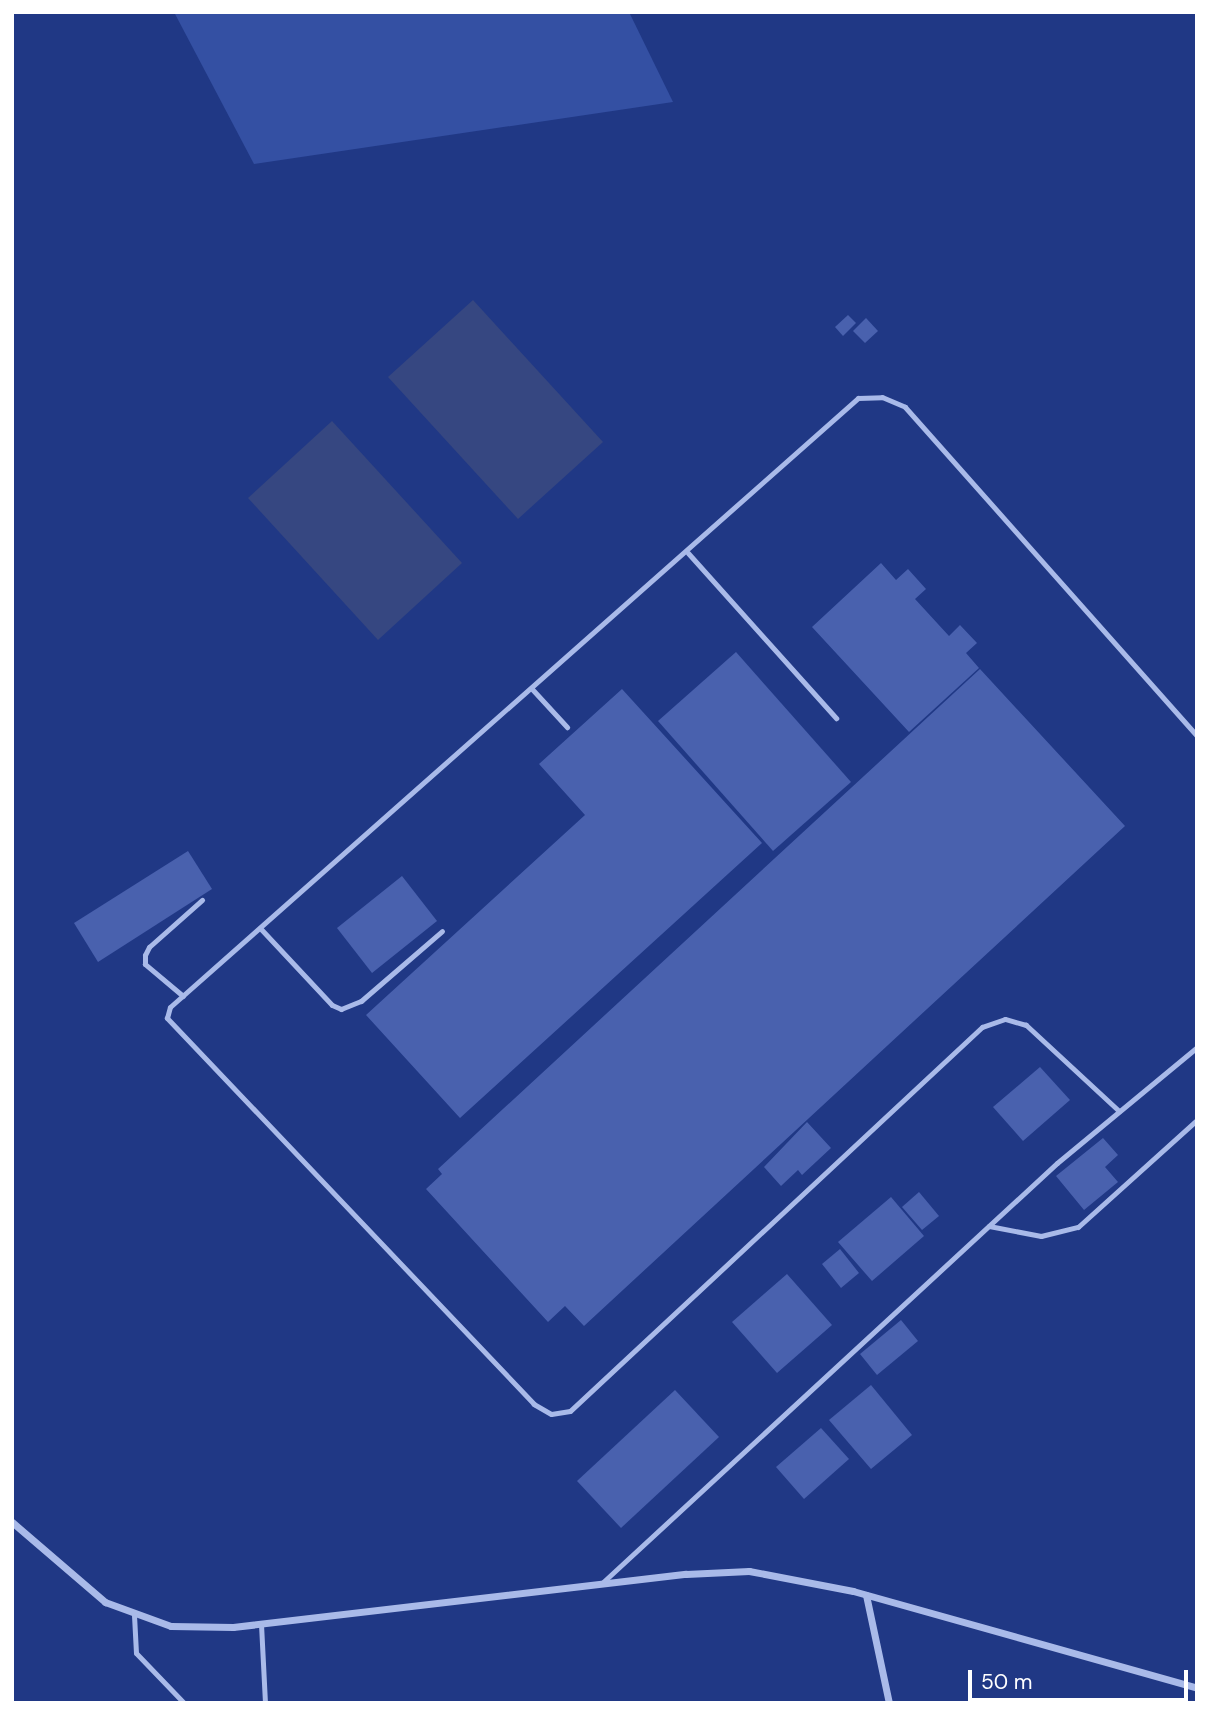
<!DOCTYPE html>
<html>
<head>
<meta charset="utf-8">
<style>
  body { margin:0 }
  #map { position:relative; width:1209px; height:1715px; overflow:hidden; background:#203885; font-family:"DM Sans",sans-serif }
  div>[style] { position:absolute }
  [style*='--x'] { left:calc(var(--x)*1px); top:calc(var(--y)*1px); width:calc(var(--w)*1px); rotate:calc(var(--a)*1deg) }
  .green>* { inset:0; background:#3450a3 }
  .water>* { inset:0; background:#364781 }
  .building>* { inset:0; background:#4961ae }
  .lane>* { height:5px; margin:-2.5px; padding:0 2.5px; transform-origin:2.5px; border-radius:2.5px; background:#a9bae9 }
  .street>* { height:7px; margin:-3.5px; padding:0 3.5px; transform-origin:3.5px; border-radius:3.5px; background:#a9bae9 }
  span { translate:-50% -50%; white-space:nowrap; text-align:center; line-height:1.15; -webkit-text-stroke:7px #203885; paint-order:stroke }
  .frame { position:absolute; inset:0; border:14px solid #fff; pointer-events:none }
  .scale { position:absolute; left:968px; top:1670px; width:220px; height:32px; box-sizing:border-box; border:4px solid #fff; border-top:0; padding-left:9px; font-size:21px; line-height:24px; white-space:nowrap; color:#fff; -webkit-text-stroke:5px #203885; paint-order:stroke }
</style>
</head>
<body>
<div id="map">
  <div class="green">
    <i style="clip-path:polygon(174px 12px,629px 12px,673px 102px,254px 164px)"></i>
  </div>
  <div class="water">
    <i style="clip-path:polygon(473px 300px,603px 442px,518px 519px,388px 377px)"></i>
    <i style="clip-path:polygon(332px 421px,462px 563px,378px 640px,248px 498px)"></i>
  </div>
  <div class="building">
    <i style="clip-path:polygon(848px 315px,856px 323px,843px 336px,835px 327px)"></i>
    <i style="clip-path:polygon(866px 318px,878px 331px,865px 343px,853px 331px)"></i>
    <i style="clip-path:polygon(881px 563px,896px 580px,908px 569px,926px 589px,915px 599px,949px 636px,960px 625px,977px 643px,966px 653px,979px 668px,909px 732px,812px 627px)"></i>
    <i style="clip-path:polygon(736px 652px,851px 782px,773px 851px,658px 721px)"></i>
    <i style="clip-path:polygon(980px 669px,1125px 826px,584px 1326px,565px 1306px,548px 1322px,426px 1189px,442px 1174px,438px 1169px)"></i>
    <i style="clip-path:polygon(622px 689px,762px 843px,460px 1118px,366px 1015px,585px 815px,539px 764px)"></i>
    <i style="clip-path:polygon(188px 851px,212px 889px,98px 962px,74px 923px)"></i>
    <i style="clip-path:polygon(402px 876px,437px 921px,372px 973px,337px 928px)"></i>
    <i style="clip-path:polygon(1040px 1067px,1070px 1100px,1023px 1141px,993px 1107px)"></i>
    <i style="clip-path:polygon(807px 1122px,831px 1148px,802px 1175px,798px 1170px,781px 1186px,764px 1167px)"></i>
    <i style="clip-path:polygon(1103px 1138px,1118px 1155px,1105px 1167px,1118px 1182px,1084px 1210px,1056px 1176px)"></i>
    <i style="clip-path:polygon(919px 1192px,939px 1216px,922px 1230px,902px 1207px)"></i>
    <i style="clip-path:polygon(891px 1197px,924px 1236px,872px 1281px,838px 1242px)"></i>
    <i style="clip-path:polygon(840px 1249px,859px 1273px,841px 1288px,822px 1264px)"></i>
    <i style="clip-path:polygon(787px 1274px,832px 1325px,777px 1373px,732px 1322px)"></i>
    <i style="clip-path:polygon(901px 1320px,918px 1341px,877px 1375px,860px 1354px)"></i>
    <i style="clip-path:polygon(871px 1385px,912px 1435px,871px 1469px,829px 1420px)"></i>
    <i style="clip-path:polygon(675px 1390px,719px 1437px,621px 1528px,577px 1481px)"></i>
    <i style="clip-path:polygon(821px 1428px,849px 1459px,804px 1499px,776px 1467px)"></i>
  </div>
  <div class="lane">
    <i style="--x:688;--y:553;--w:222;--a:48.1"></i>
    <i style="--x:532;--y:689;--w:52;--a:47.4"></i>
    <i style="--x:260;--y:928;--w:105;--a:46.9"></i>
    <i style="--x:332;--y:1005;--w:10;--a:24"></i>
    <i style="--x:341;--y:1009;--w:22;--a:-22"></i>
    <i style="--x:361;--y:1001;--w:107;--a:-40.8"></i>
    <i style="--x:183;--y:996;--w:50;--a:-139.9"></i>
    <i style="--x:145;--y:964;--w:9;--a:-90"></i>
    <i style="--x:145;--y:955;--w:9;--a:-63"></i>
    <i style="--x:149;--y:947;--w:71;--a:-41.6"></i>
    <i style="--x:1119;--y:1111;--w:127;--a:-137.2"></i>
    <i style="--x:1026;--y:1025;--w:22;--a:-164"></i>
    <i style="--x:1005;--y:1019;--w:24;--a:161"></i>
    <i style="--x:982;--y:1027;--w:563;--a:137.01"></i>
    <i style="--x:570;--y:1411;--w:19;--a:171"></i>
    <i style="--x:551;--y:1414;--w:20;--a:-150"></i>
    <i style="--x:534;--y:1404;--w:533;--a:-133.55"></i>
    <i style="--x:167;--y:1018;--w:11;--a:-75"></i>
    <i style="--x:170;--y:1007;--w:919;--a:-41.51"></i>
    <i style="--x:858;--y:398;--w:24;--a:-2"></i>
    <i style="--x:882;--y:397;--w:25;--a:23"></i>
    <i style="--x:905;--y:407;--w:440;--a:48.4"></i>
    <i style="--x:989;--y:1226;--w:53;--a:10.9"></i>
    <i style="--x:1041;--y:1236;--w:38;--a:-14"></i>
    <i style="--x:1078;--y:1227;--w:160;--a:-42"></i>
    <i style="--x:602;--y:1583;--w:619;--a:-42.71"></i>
    <i style="--x:1057;--y:1163;--w:182;--a:-39.6"></i>
    <i style="--x:134;--y:1615;--w:38;--a:87"></i>
    <i style="--x:136;--y:1653;--w:69;--a:46.2"></i>
    <i style="--x:261;--y:1624;--w:79;--a:87.1"></i>
  </div>
  <div class="street">
    <i style="--x:12;--y:1522;--w:123;--a:40.7"></i>
    <i style="--x:105;--y:1602;--w:70;--a:20"></i>
    <i style="--x:171;--y:1626;--w:62;--a:0.9"></i>
    <i style="--x:233;--y:1627;--w:456;--a:-6.7"></i>
    <i style="--x:686;--y:1574;--w:63;--a:-2.7"></i>
    <i style="--x:749;--y:1571;--w:106;--a:10.9"></i>
    <i style="--x:853;--y:1591;--w:357;--a:15.7"></i>
    <i style="--x:866;--y:1595;--w:110;--a:78"></i>
  </div>
  <div class="frame"></div>
  <div class="scale">50 m</div>
</div>
</body>
</html>
